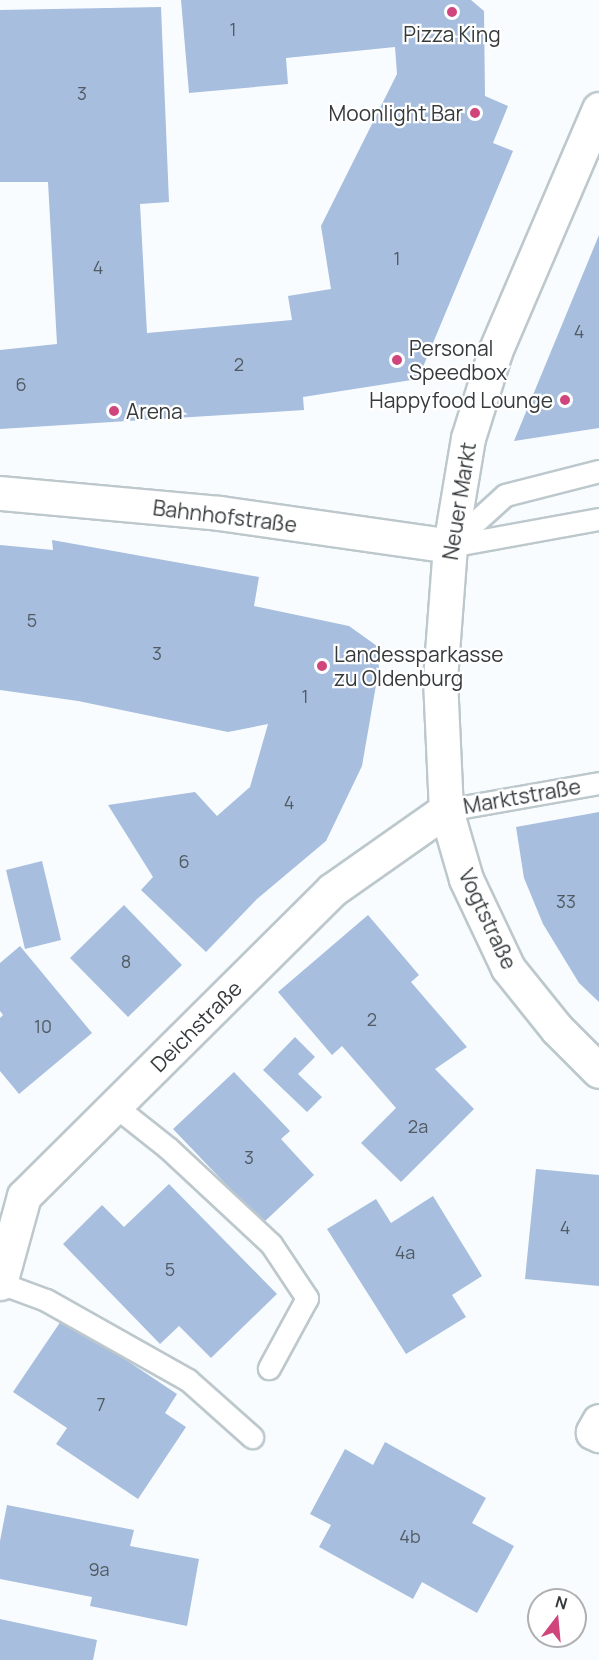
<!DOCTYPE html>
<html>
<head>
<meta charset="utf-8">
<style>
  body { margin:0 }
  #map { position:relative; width:599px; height:1660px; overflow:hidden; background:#f8fcfe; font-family:Manrope,sans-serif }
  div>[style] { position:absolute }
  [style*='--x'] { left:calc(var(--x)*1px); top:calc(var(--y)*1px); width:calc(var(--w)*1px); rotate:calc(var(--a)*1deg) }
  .building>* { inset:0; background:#a7bede }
  .roads { filter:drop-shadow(2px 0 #bdc8cd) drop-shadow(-2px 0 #bdc8cd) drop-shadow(0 2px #bdc8cd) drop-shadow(0 -2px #bdc8cd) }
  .service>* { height:21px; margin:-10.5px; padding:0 10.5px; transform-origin:10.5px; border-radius:10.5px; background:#fff }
  .minor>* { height:33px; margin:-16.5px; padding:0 16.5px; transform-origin:16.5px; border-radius:16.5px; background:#fff }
  .tertiary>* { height:33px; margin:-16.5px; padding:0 16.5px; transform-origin:16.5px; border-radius:16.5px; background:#fff }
  .dots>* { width:16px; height:16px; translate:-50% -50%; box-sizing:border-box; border:3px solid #fff; border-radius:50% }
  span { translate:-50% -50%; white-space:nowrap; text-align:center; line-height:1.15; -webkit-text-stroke:4.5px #fff; paint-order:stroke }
  .number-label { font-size:18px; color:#525b64 }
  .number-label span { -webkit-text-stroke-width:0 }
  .poi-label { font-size:21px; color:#363a3c }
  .right { translate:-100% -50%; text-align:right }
  .left { translate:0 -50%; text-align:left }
  .street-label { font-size:21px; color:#363a3c }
  .north { position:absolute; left:527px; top:1588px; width:60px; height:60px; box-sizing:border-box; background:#fff; border:2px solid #afb0b1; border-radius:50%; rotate:16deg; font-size:16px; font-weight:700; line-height:24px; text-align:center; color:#363a3c }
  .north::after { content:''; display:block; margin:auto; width:21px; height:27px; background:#cf457c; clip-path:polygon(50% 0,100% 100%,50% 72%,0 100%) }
</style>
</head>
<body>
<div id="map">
  <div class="building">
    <i style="clip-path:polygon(181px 0,471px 0,484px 11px,485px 96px,508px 106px,493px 143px,513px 151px,418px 379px,303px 397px,304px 410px,0 429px,0 350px,57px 344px,48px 182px,0 182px,0 10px,161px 7px,169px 202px,140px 204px,147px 333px,292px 320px,288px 296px,331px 289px,321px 226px,397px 74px,395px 47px,286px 58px,288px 84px,189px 93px)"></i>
    <i style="clip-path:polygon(599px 235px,599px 428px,514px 441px)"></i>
    <i style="clip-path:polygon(52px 540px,259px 577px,254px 606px,349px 626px,377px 646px,379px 668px,362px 766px,326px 841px,257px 899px,206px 952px,141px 890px,153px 877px,108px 805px,195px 792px,217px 816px,250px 787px,268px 724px,228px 732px,78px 701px,0 690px,0 545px,53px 550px)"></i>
    <i style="clip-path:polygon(599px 812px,599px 1002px,579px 983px,543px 924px,524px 878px,516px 827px)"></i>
    <i style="clip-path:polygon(42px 861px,61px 940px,25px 949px,6px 870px)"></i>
    <i style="clip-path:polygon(124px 905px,182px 965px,128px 1017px,70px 958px)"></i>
    <i style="clip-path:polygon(368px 915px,419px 975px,411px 982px,467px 1047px,435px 1069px,474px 1109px,401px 1182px,361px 1143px,396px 1108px,342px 1046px,332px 1055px,278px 992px)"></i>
    <i style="clip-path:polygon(20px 946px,92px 1033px,19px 1094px,0 1071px,0 1018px,3px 1015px,0 1011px,0 963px)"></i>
    <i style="clip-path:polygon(295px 1037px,315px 1057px,298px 1074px,322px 1097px,307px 1112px,263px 1070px)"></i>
    <i style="clip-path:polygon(234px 1072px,290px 1131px,281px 1139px,314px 1175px,263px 1223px,173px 1129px)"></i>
    <i style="clip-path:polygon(536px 1169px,599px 1175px,599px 1286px,525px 1279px)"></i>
    <i style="clip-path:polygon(169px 1184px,277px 1294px,211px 1358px,179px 1326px,160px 1344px,63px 1244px,102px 1205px,124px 1227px)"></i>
    <i style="clip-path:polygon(433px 1196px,482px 1276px,452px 1295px,466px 1317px,406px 1354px,327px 1229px,376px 1199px,391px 1223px)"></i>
    <i style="clip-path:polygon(63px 1318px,177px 1394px,165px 1413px,186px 1427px,138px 1499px,56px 1444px,67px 1428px,13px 1392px)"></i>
    <i style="clip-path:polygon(385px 1442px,486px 1498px,472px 1523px,514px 1546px,477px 1613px,422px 1582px,413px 1599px,319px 1547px,331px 1525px,310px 1514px,345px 1449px,373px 1465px)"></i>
    <i style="clip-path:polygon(7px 1505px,134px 1530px,130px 1546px,199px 1559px,187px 1626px,90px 1606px,92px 1597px,0 1579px,0 1541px)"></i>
    <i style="clip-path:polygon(0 1619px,97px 1640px,93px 1660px,0 1660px)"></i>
  </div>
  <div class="roads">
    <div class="service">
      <i style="--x:450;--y:545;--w:74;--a:-42.3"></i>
      <i style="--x:505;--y:495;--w:97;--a:-14.3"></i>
      <i style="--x:450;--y:546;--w:151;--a:-10.3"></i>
      <i style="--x:446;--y:810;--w:155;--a:-10"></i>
      <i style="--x:115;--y:1106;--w:68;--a:38.4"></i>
      <i style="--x:168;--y:1148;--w:141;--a:43"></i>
      <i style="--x:271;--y:1244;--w:65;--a:56.3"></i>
      <i style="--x:307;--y:1298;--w:80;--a:118.5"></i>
      <i style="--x:0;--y:1283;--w:49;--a:20.3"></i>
      <i style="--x:46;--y:1300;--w:163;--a:29.4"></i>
      <i style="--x:188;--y:1380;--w:86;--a:41.7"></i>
    </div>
    <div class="minor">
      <i style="--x:0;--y:493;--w:220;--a:5.2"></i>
      <i style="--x:219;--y:513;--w:233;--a:8.1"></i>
      <i style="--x:0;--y:1283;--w:90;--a:-74.6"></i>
      <i style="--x:24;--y:1196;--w:434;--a:-44.8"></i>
      <i style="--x:332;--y:890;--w:139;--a:-35.1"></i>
      <i style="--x:599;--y:1421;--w:13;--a:119"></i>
      <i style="--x:593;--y:1432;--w:7;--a:27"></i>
    </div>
    <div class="tertiary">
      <i style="--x:599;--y:109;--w:264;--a:113.2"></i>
      <i style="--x:495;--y:352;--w:90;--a:107.4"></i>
      <i style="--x:468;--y:438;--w:109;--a:99.5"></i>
      <i style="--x:450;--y:546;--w:133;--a:94.3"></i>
      <i style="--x:440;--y:679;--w:131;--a:87.4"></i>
      <i style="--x:446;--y:810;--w:72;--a:73.8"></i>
      <i style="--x:466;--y:879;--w:98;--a:64.7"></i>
      <i style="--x:508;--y:968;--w:78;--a:51.2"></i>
      <i style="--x:557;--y:1029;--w:59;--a:45"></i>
    </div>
  </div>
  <div class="dots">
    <i style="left:452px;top:12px;background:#cf457c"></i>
    <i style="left:475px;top:113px;background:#cf457c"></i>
    <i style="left:397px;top:360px;background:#cf457c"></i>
    <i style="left:565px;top:400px;background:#cf457c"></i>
    <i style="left:114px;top:411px;background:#cf457c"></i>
    <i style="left:322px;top:666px;background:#cf457c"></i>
  </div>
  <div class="number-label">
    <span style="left:233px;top:29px">1</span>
    <span style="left:82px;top:93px">3</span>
    <span style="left:397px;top:258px">1</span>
    <span style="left:98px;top:267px">4</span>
    <span style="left:579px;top:331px">4</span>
    <span style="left:239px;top:364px">2</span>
    <span style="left:21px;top:384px">6</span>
    <span style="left:32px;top:620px">5</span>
    <span style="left:157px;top:653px">3</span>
    <span style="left:305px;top:696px">1</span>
    <span style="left:289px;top:802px">4</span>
    <span style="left:184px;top:861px">6</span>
    <span style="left:566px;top:901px">33</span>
    <span style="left:126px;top:961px">8</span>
    <span style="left:372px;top:1019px">2</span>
    <span style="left:43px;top:1026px">10</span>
    <span style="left:418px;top:1126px">2a</span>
    <span style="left:249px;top:1157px">3</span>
    <span style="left:565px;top:1227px">4</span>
    <span style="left:405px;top:1252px">4a</span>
    <span style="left:170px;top:1269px">5</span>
    <span style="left:101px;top:1404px">7</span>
    <span style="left:410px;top:1536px">4b</span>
    <span style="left:99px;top:1569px">9a</span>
  </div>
  <div class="poi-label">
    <span style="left:452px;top:34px">Pizza King</span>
    <span class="right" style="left:463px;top:113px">Moonlight Bar</span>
    <span class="left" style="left:409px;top:360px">Personal<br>Speedbox</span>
    <span class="right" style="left:553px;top:400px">Happyfood Lounge</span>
    <span class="left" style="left:126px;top:411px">Arena</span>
    <span class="left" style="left:334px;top:666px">Landessparkasse<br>zu Oldenburg</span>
  </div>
  <div class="street-label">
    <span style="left:459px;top:501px;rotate:-81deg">Neuer Markt</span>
    <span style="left:225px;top:516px;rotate:7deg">Bahnhofstraße</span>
    <span style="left:522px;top:796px;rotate:-10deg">Marktstraße</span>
    <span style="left:488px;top:919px;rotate:65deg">Vogtstraße</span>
    <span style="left:196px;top:1026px;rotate:-45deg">Deichstraße</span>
  </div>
  <div class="north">N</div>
</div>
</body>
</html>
